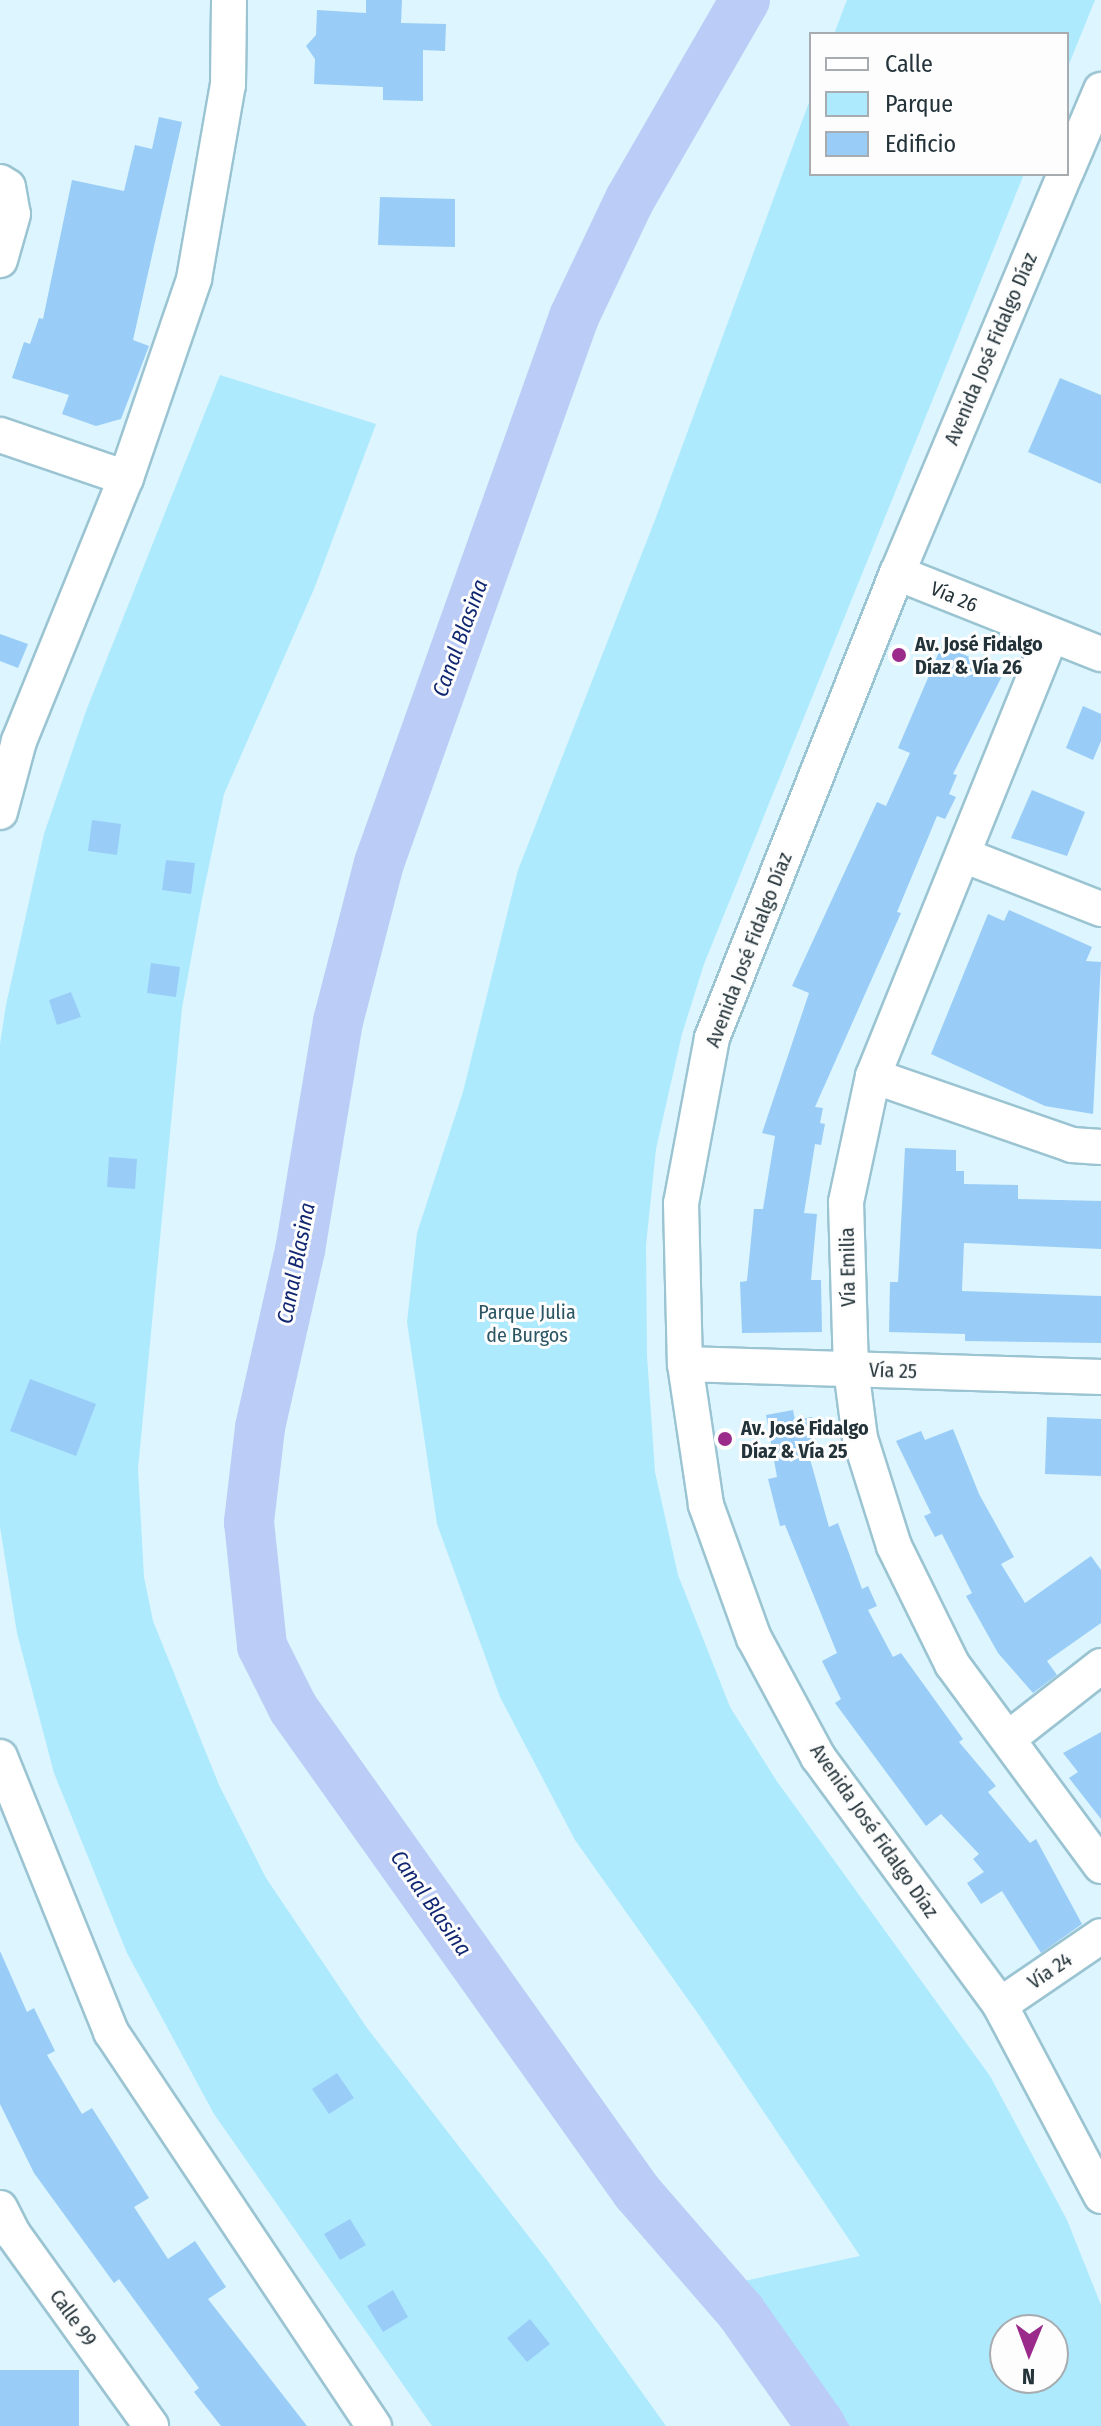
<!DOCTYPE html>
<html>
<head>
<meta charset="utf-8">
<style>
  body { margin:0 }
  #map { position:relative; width:1101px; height:2426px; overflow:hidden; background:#dcf5fe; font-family:"Fira Sans Condensed",sans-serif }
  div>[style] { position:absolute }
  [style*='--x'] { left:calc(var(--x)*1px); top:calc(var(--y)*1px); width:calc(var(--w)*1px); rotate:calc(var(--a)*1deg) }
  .green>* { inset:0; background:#adeafe }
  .water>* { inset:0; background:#bbcdf6 }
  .river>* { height:50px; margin:-25px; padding:0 25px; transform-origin:25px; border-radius:25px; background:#bbcdf6 }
  .building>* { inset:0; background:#99cdf7 }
  .roads { filter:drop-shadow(2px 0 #9bc4d2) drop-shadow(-2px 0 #9bc4d2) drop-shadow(0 2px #9bc4d2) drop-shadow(0 -2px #9bc4d2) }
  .minor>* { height:34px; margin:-17px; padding:0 17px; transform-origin:17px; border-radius:17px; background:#fff }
  .dots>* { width:22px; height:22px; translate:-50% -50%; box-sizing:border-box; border:4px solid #fdfdfd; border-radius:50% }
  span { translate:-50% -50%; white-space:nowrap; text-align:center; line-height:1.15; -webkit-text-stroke:6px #fdfdfd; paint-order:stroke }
  .street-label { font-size:20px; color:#233339 }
  .poi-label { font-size:20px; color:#233339; font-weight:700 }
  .left { translate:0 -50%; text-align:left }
  .park-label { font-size:20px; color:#2a5562 }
  .water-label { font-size:22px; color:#122772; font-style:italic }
  .legend { position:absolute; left:809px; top:32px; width:260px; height:144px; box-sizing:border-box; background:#fdfdfd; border:2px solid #a6acaf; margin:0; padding:10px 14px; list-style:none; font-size:24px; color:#233339 }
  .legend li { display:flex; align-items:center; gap:16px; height:40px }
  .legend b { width:40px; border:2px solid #a6acaf }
  .north { position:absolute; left:989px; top:2314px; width:80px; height:80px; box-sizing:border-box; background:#fdfdfd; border:2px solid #a6acaf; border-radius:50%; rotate:181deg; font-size:22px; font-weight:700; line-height:32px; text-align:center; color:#233339 }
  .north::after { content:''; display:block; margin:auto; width:28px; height:36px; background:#9a2b8b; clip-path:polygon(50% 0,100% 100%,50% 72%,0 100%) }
</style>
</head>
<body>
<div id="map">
  <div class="green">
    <i style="clip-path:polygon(847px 0,1095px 0,1067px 69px,1067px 34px,834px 34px)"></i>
    <i style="clip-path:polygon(evenodd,811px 97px,811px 174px,1024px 174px,704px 964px,682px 1034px,656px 1149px,646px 1245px,647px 1356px,655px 1472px,678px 1575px,730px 1707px,776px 1780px,990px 2076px,1067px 2220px,1101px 2305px,1101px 2426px,850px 2426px,744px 2281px,860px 2256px,699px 2015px,575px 1840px,500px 1697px,437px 1524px,407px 1322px,417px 1233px,463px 1092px,518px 870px,655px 520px,811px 97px,1005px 2330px,1053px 2330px,1053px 2378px,1005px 2378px,1005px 2330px)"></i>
    <i style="clip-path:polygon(220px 375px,376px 424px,314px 589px,224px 794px,202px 899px,182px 1008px,138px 1469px,144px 1577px,153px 1621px,219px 1785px,266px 1878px,367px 2028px,547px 2260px,666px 2426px,432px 2426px,214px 2114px,127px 1953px,54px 1773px,17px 1633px,0 1527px,0 1044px,6px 1005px,44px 834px,86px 711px)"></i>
  </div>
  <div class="water">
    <i style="clip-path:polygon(744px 2281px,831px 2399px,850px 2426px,802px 2426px,693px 2284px)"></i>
  </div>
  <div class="river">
    <i style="--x:745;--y:0;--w:230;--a:120"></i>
    <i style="--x:630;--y:199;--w:131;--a:115.4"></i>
    <i style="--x:574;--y:317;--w:580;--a:109.65"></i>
    <i style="--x:379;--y:863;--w:163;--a:104.5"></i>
    <i style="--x:338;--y:1021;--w:232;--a:99.4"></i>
    <i style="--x:300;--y:1250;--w:182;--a:102.7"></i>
    <i style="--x:260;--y:1428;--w:95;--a:96.7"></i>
    <i style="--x:249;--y:1522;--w:125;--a:84"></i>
    <i style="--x:262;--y:1646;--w:69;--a:63.4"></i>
    <i style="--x:293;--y:1708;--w:594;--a:54.6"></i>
    <i style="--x:637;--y:2192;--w:159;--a:49.1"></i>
    <i style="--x:741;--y:2312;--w:139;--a:54.9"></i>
  </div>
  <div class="building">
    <i style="clip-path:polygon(366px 0,402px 0,401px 23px,446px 24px,445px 51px,423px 50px,423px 101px,383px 100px,383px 87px,314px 84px,315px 59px,306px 46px,316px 35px,317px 10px,366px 13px)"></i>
    <i style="clip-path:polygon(159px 117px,182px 122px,133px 340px,149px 346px,121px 419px,96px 426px,62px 414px,69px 395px,12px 378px,24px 342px,30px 344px,39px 318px,43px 319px,72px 180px,124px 191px,135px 145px,152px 149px)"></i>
    <i style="clip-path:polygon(380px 197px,455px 199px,455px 247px,378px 245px)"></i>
    <i style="clip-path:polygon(1060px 378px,1101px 395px,1101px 484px,1028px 452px)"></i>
    <i style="clip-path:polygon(0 634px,28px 644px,18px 668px,0 661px)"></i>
    <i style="clip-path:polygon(942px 645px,1004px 672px,953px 774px,957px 775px,949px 794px,956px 797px,945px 819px,937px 816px,897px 912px,901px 913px,815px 1107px,823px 1108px,820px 1123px,825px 1124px,821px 1145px,815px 1144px,804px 1213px,817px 1214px,811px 1280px,821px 1280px,822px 1332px,742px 1333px,740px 1282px,747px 1281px,754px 1209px,763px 1209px,775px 1136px,762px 1133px,809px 993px,792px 986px,877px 802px,886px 806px,910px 753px,898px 748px)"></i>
    <i style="clip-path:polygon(1083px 706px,1101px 714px,1101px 741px,1093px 760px,1066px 748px)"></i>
    <i style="clip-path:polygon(1032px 790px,1085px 812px,1067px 856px,1011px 838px)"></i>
    <i style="clip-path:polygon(92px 820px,121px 824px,117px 855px,88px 851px)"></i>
    <i style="clip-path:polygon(166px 860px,195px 863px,191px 894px,162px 890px)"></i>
    <i style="clip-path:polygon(1009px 910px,1092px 947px,1086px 961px,1101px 962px,1093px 1114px,1045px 1106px,931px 1054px,988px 914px,1004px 921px)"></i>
    <i style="clip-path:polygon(151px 963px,180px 967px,176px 997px,147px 993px)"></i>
    <i style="clip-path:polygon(71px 992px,81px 1017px,57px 1025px,49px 1000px)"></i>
    <i style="clip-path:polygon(905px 1148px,956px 1150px,956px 1171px,964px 1171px,964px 1184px,1018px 1185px,1018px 1199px,1101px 1201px,1101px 1249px,964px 1243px,962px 1291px,1101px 1296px,1101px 1343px,965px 1341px,965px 1334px,889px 1332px,890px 1282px,898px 1282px)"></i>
    <i style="clip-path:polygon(109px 1157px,137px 1159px,135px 1189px,107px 1187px)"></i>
    <i style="clip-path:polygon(30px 1379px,96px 1404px,76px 1456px,10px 1431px)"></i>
    <i style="clip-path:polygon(793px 1410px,795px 1420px,812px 1417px,819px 1458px,810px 1459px,829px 1527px,838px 1523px,862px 1589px,868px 1586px,877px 1606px,868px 1610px,893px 1657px,901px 1653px,963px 1739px,959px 1742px,996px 1786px,988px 1792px,1030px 1843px,1036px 1839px,1082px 1924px,1041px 1953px,1002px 1891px,981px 1904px,967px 1883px,984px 1872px,973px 1859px,979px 1854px,941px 1814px,926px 1826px,835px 1703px,841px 1699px,822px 1661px,837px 1653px,785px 1525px,780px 1526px,768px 1479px,777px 1477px,766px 1415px)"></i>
    <i style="clip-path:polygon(1047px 1417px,1101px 1419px,1101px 1476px,1045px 1474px)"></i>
    <i style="clip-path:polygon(953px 1429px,979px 1494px,1014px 1557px,1001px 1564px,1025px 1603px,1091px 1556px,1101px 1570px,1101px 1623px,1047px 1661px,1057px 1675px,1033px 1693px,998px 1653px,966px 1596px,972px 1593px,942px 1534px,935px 1537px,924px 1516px,931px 1513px,896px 1441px,921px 1431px,925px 1440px)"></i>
    <i style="clip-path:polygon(1101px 1732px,1101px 1819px,1069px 1778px,1078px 1772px,1063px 1753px)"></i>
    <i style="clip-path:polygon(0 1951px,27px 2012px,34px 2008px,55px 2051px,47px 2055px,82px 2114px,92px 2108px,149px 2198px,134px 2207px,168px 2259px,195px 2241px,226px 2287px,208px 2299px,307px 2426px,221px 2426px,194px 2392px,199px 2388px,119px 2279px,114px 2283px,34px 2173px,0 2104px)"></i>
    <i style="clip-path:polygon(337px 2073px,354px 2098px,329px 2114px,312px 2089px)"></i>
    <i style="clip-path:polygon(350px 2219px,366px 2245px,340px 2260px,324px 2234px)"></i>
    <i style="clip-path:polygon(393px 2290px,408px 2317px,383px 2332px,367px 2306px)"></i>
    <i style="clip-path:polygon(530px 2319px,550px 2344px,527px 2362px,507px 2338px)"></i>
    <i style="clip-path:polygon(0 2370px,79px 2370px,79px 2426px,0 2426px)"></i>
  </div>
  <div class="roads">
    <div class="minor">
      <i style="--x:1067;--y:170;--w:87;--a:-67"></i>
      <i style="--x:1065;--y:174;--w:433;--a:112.8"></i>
      <i style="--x:897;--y:573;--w:500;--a:111.7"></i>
      <i style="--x:712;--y:1038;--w:168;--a:100.6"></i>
      <i style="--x:681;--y:1203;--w:161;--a:88.6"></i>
      <i style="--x:685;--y:1364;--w:143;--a:81.5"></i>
      <i style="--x:706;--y:1505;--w:141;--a:70.2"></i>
      <i style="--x:754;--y:1638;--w:135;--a:61.7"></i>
      <i style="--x:818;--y:1757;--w:308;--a:53.7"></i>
      <i style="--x:1000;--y:2005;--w:216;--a:62.1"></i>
      <i style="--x:0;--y:182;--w:9;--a:32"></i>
      <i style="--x:8;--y:187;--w:27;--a:80"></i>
      <i style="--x:13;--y:214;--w:48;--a:105.8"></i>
      <i style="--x:0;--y:435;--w:133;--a:18.8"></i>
      <i style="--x:897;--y:573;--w:219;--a:21.7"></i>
      <i style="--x:1050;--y:638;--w:472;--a:112"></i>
      <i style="--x:873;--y:1076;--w:129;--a:102.1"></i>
      <i style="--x:846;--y:1202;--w:167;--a:88.3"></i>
      <i style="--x:851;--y:1369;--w:70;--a:82.6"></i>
      <i style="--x:860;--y:1438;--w:113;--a:72.5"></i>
      <i style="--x:894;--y:1546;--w:131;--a:63.8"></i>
      <i style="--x:952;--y:1664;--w:251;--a:53.6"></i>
      <i style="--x:0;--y:812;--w:73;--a:-75"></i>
      <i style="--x:19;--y:741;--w:284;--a:-67.9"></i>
      <i style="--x:126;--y:478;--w:210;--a:-71.1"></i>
      <i style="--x:194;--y:279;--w:197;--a:-80.1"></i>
      <i style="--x:228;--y:85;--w:85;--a:-89.3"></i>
      <i style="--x:963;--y:855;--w:148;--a:21.4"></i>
      <i style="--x:873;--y:1076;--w:211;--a:19.1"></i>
      <i style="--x:1072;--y:1145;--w:29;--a:4"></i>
      <i style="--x:685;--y:1364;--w:416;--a:1.8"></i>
      <i style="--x:1009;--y:1738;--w:117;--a:-38"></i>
      <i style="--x:0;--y:1757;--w:297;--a:68"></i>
      <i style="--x:111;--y:2032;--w:474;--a:56.3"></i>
      <i style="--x:1000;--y:2005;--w:122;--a:-34.3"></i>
      <i style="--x:0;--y:2208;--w:30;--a:63"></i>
      <i style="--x:14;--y:2235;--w:235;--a:54.3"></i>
    </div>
  </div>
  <div class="dots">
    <i style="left:899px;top:655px;background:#9a2b8b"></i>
    <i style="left:725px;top:1439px;background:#9a2b8b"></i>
  </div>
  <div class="street-label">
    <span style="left:991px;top:349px;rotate:-67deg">Avenida José Fidalgo Díaz</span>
    <span style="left:954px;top:597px;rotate:23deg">Vía 26</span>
    <span style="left:749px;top:950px;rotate:-69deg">Avenida José Fidalgo Díaz</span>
    <span style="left:848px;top:1267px;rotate:-91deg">Vía Emilia</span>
    <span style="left:893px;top:1371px;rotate:2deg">Vía 25</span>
    <span style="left:874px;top:1831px;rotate:55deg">Avenida José Fidalgo Díaz</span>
    <span style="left:1050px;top:1971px;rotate:-34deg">Vía 24</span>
    <span style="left:73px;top:2318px;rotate:54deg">Calle 99</span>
  </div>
  <div class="poi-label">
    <span class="left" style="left:915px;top:656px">Av. José Fidalgo<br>Díaz &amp; Vía 26</span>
    <span class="left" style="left:741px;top:1440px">Av. José Fidalgo<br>Díaz &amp; Vía 25</span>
  </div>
  <div class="park-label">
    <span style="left:527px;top:1324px">Parque Julia<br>de Burgos</span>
  </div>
  <div class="water-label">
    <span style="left:460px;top:638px;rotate:-70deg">Canal Blasina</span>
    <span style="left:296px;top:1263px;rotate:-79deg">Canal Blasina</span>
    <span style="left:431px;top:1903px;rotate:55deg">Canal Blasina</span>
  </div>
  <ul class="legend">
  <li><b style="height:10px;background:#fff"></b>Calle</li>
  <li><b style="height:22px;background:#adeafe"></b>Parque</li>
  <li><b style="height:22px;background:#99cdf7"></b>Edificio</li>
  </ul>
  <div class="north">N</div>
</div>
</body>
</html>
